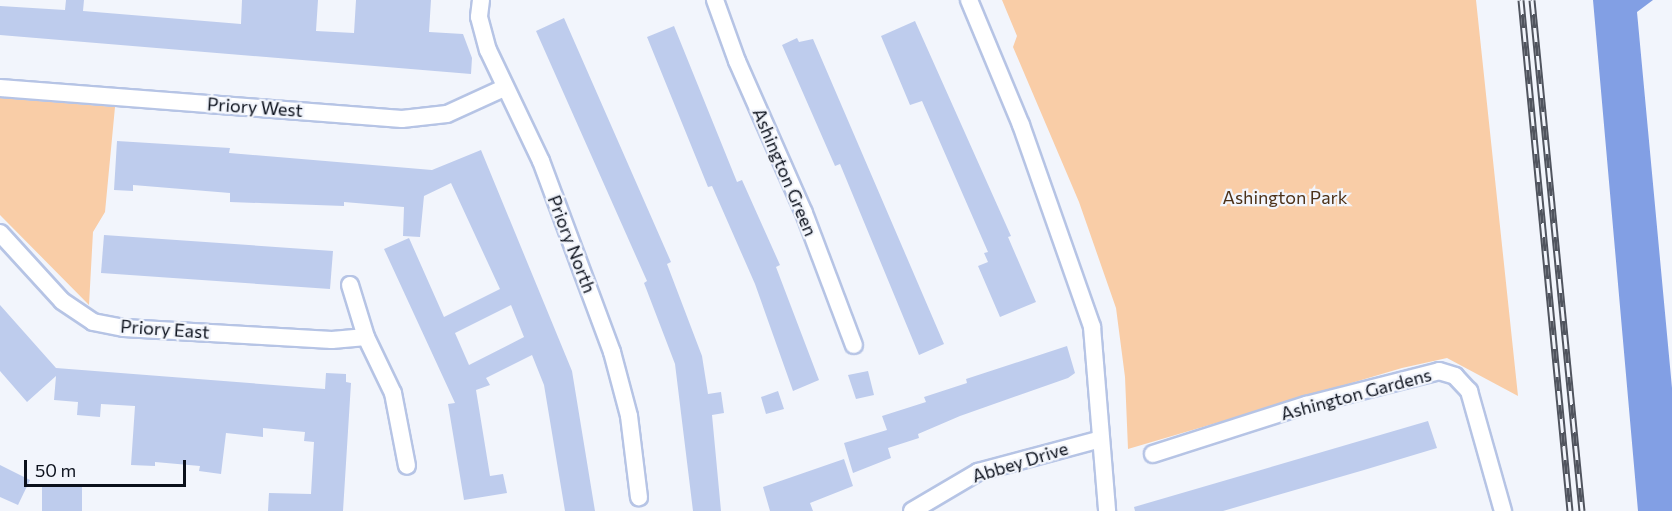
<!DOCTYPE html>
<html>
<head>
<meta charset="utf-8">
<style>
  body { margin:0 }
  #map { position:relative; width:1672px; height:511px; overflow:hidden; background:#f2f5fc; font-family:Commissioner,sans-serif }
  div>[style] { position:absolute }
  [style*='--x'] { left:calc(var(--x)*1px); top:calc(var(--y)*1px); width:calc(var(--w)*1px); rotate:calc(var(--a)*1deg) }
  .green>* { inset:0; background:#f9cda7 }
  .water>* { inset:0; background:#829fe4 }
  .building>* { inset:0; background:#becced }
  .roads { filter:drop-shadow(2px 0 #b6c4e5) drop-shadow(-2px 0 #b6c4e5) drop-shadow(0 2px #b6c4e5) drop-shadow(0 -2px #b6c4e5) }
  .street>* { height:16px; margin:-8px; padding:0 8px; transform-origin:8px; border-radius:8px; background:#fff }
  .rail>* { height:7px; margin-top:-3.5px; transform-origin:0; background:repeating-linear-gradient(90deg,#f2f5fc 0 14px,#50545e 0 28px); box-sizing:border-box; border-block:2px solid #50545e }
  span { translate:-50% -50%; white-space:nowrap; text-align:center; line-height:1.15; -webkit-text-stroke:4.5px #f2f5fc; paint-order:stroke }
  .street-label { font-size:18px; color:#0b101b }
  .park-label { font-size:18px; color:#4c3118 }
  .scale { position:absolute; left:24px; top:460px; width:162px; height:27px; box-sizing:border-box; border:3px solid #0b101b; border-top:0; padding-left:8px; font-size:18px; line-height:21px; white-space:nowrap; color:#0b101b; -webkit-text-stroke:4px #f2f5fc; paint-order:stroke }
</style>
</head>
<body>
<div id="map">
  <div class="green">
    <i style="clip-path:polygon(1002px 0,1476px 0,1518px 396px,1447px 358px,1402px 368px,1128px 449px,1125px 377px,1116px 308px,1079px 202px,1013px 47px,1017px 36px)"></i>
    <i style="clip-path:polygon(0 98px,115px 107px,105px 212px,93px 232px,89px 305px,0 215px)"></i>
  </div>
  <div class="water">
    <i style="clip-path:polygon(1593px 0,1653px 0,1637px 12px,1672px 388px,1672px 511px,1638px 511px)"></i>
  </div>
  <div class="building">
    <i style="clip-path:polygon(66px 0,84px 0,83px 11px,241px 24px,242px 0,318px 0,316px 31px,354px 33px,356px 0,431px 0,429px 32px,463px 34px,472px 58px,471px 74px,0 35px,0 6px,65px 10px)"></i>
    <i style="clip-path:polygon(564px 18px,671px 262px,667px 264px,702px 356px,708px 394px,721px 392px,724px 413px,712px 415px,721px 511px,693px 511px,675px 364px,644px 283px,647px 281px,536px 31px)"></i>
    <i style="clip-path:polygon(915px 21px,1011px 236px,1008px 237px,1036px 302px,1000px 317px,978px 266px,988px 262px,984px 253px,988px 252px,922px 101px,910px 105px,881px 36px)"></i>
    <i style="clip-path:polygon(674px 26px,737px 182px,742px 180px,780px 265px,776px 267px,819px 380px,793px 391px,755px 284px,712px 186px,708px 187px,647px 37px)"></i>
    <i style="clip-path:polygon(797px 38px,799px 42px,813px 39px,944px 344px,919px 355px,840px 164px,835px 166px,782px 45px)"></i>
    <i style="clip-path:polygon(evenodd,117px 141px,230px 148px,229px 153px,432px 170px,481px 150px,572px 371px,595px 511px,565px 511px,544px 385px,532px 355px,486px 378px,490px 385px,476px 390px,490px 476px,503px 474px,507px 493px,464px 500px,448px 404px,455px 403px,384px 249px,409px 238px,444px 317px,500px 289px,451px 183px,424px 196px,420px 237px,403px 236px,404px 207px,344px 202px,344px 206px,230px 202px,230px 193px,133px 185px,133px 191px,114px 190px,117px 141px,511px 305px,524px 337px,469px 365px,455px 333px,511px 305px)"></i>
    <i style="clip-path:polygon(104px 235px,333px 251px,330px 289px,101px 273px)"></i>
    <i style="clip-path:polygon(0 305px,56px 368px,325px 389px,326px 373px,346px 374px,346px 382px,351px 383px,343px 511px,268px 511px,269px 493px,311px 494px,314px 442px,304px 441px,305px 432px,263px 428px,263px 437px,226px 433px,221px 474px,199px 471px,200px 466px,155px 462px,155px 466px,131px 465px,135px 406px,101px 404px,100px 417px,77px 415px,78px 402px,54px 400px,56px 376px,27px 402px,0 371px)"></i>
    <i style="clip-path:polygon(1067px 346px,1075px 373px,1068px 378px,960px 416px,918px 434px,919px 438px,888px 448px,891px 458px,853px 473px,844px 443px,887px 430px,882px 416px,926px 402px,924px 397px,967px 383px,966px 379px)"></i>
    <i style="clip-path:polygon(868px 371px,874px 395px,856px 399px,848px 375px)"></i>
    <i style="clip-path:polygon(778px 391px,784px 409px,766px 414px,761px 397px)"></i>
    <i style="clip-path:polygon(1428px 421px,1437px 448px,1364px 470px,1223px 511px,1135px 511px,1134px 507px)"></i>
    <i style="clip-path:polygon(844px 459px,853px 486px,810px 503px,813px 511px,770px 511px,763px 487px)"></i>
    <i style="clip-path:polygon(0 465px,30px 480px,18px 505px,0 497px)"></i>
    <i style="clip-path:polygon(42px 486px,82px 486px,82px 511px,42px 511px)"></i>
  </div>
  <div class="roads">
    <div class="street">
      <i style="--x:481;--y:0;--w:17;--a:97"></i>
      <i style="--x:479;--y:17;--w:34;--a:75"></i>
      <i style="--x:488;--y:50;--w:123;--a:64.5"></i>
      <i style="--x:541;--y:161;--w:204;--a:69.6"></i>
      <i style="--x:612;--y:352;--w:66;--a:75.1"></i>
      <i style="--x:629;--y:416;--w:82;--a:83"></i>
      <i style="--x:715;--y:0;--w:65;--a:70.2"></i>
      <i style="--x:737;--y:61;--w:166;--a:66.2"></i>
      <i style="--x:804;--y:213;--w:141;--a:69.3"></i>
      <i style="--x:969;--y:0;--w:135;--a:67.4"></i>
      <i style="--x:1021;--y:125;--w:214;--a:70.6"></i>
      <i style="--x:1092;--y:327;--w:185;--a:85.3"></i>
      <i style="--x:0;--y:88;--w:403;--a:4.4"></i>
      <i style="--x:402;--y:119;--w:45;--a:-6.3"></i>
      <i style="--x:447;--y:114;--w:63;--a:-24.5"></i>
      <i style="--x:0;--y:233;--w:92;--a:47.6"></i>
      <i style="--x:62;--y:301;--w:37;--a:34"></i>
      <i style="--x:93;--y:322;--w:32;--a:11"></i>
      <i style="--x:124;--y:328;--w:208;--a:3.3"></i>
      <i style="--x:332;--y:340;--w:34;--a:-5"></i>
      <i style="--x:350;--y:285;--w:54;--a:72.9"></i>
      <i style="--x:366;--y:337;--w:62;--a:64.3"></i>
      <i style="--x:393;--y:393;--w:74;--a:79.1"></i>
      <i style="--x:1153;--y:454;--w:161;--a:-17.8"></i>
      <i style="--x:1306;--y:405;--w:137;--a:-14.3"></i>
      <i style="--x:1439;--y:371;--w:17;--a:17"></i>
      <i style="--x:1455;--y:376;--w:21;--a:47"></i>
      <i style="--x:1469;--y:391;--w:125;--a:74.2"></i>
      <i style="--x:912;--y:511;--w:77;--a:-30.6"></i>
      <i style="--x:978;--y:472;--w:127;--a:-15"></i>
    </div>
  </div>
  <div class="rail">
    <i style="--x:1521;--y:0;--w:513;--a:84.52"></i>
    <i style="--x:1532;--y:0;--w:513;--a:84.41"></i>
  </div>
  <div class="street-label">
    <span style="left:255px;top:107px;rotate:4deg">Priory West</span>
    <span style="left:785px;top:172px;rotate:67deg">Ashington Green</span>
    <span style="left:572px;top:244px;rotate:69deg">Priory North</span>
    <span style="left:165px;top:329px;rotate:4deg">Priory East</span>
    <span style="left:1356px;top:394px;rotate:-15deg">Ashington Gardens</span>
    <span style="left:1020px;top:462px;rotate:-17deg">Abbey Drive</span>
  </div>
  <div class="park-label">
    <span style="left:1285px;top:197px">Ashington Park</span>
  </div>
  <div class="scale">50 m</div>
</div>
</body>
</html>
